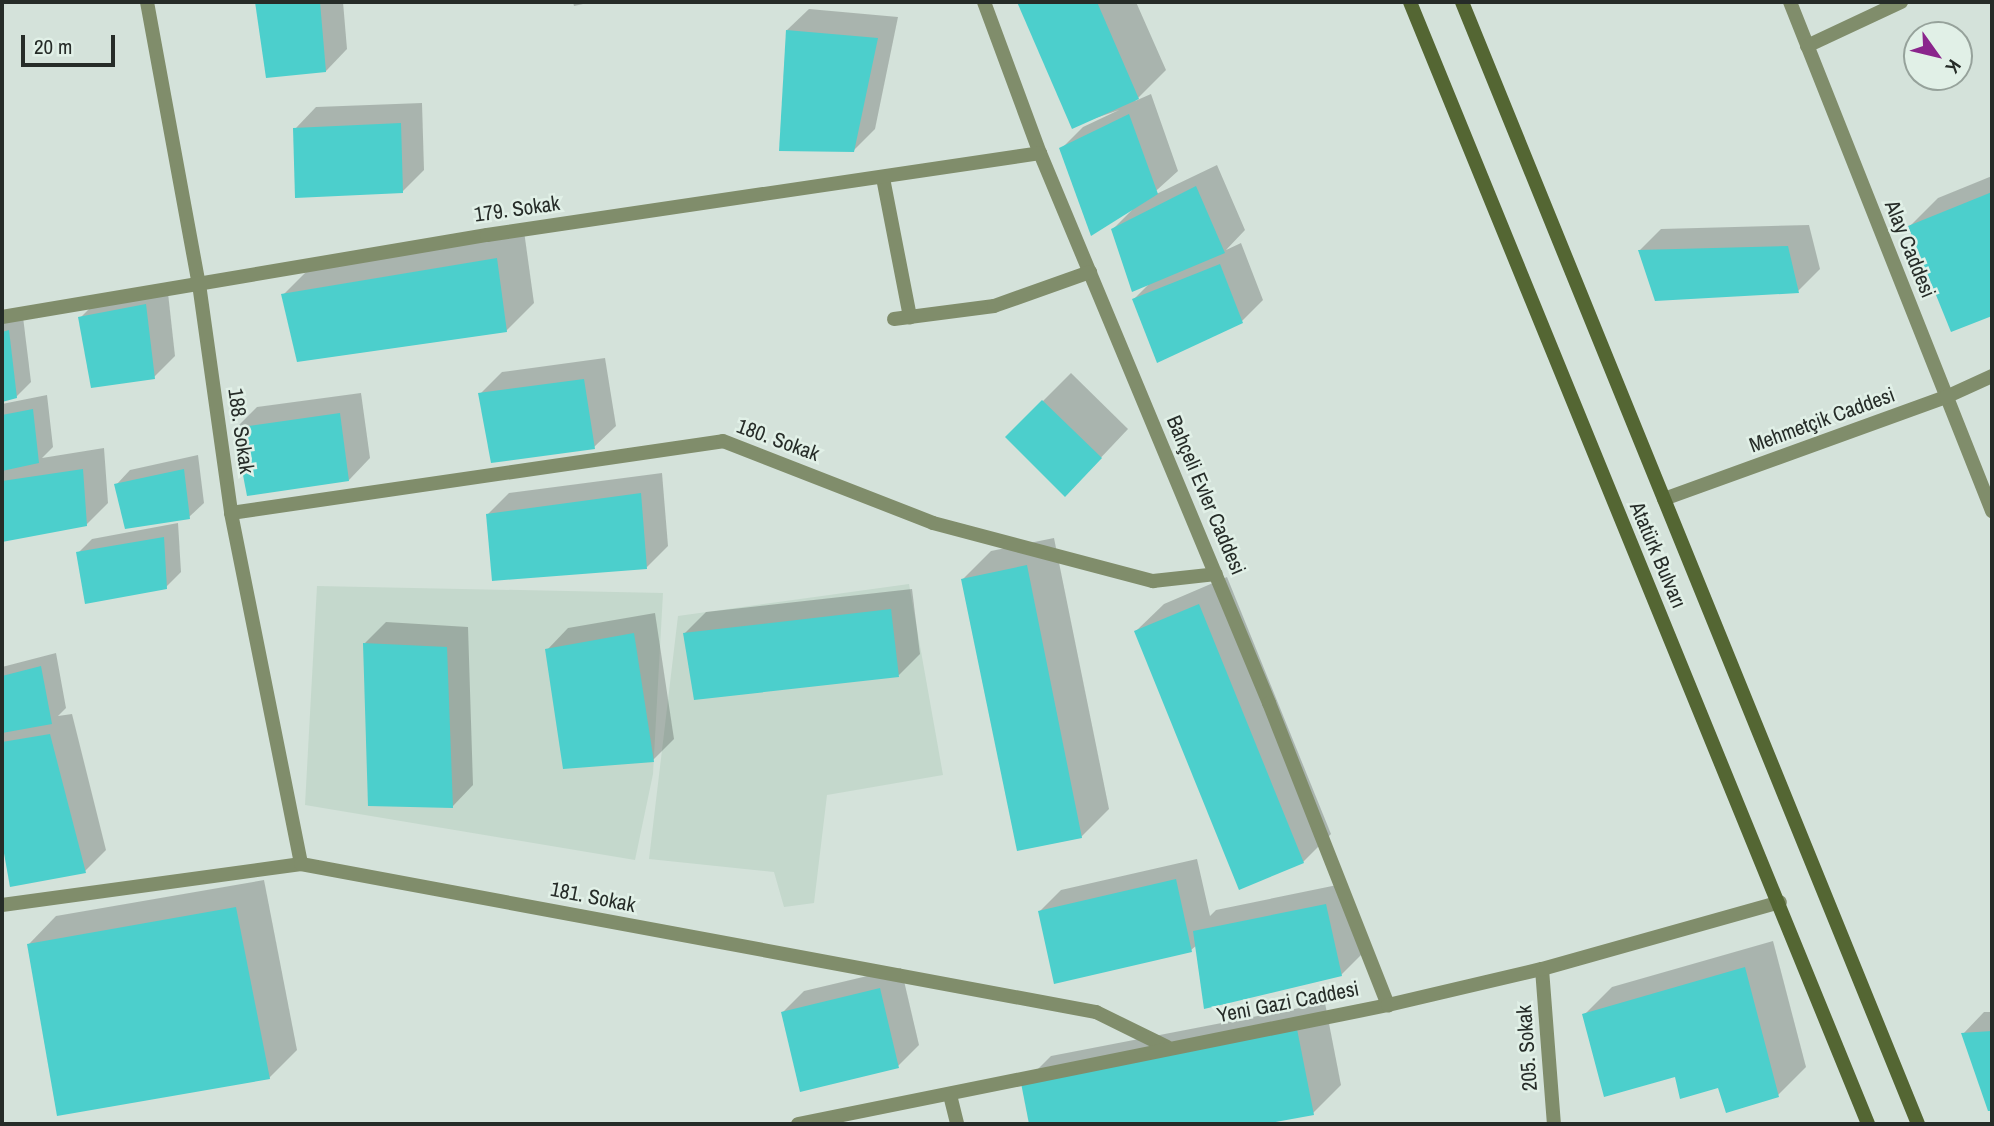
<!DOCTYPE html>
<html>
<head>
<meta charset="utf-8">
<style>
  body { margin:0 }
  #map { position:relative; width:1994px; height:1126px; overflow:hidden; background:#d4e2da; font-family:"Archivo Narrow",sans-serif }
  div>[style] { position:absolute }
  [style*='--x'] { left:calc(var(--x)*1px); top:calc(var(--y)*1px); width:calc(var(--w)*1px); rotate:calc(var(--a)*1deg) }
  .built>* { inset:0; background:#c4d8cc }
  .shadow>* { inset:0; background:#0003 }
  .building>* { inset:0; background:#4ccfcc }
  .street>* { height:14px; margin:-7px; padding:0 7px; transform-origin:7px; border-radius:7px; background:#808d6b }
  .secondary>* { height:14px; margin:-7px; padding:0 7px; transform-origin:7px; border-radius:7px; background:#546633 }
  span { translate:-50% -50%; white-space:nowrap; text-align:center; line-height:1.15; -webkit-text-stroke:5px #e1f0e7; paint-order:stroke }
  .street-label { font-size:21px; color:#262c28 }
  .frame { position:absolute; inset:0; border:4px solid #262c28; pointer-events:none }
  .north { position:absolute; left:1903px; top:21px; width:70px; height:70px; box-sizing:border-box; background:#e1f0e7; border:2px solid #96a29b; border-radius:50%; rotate:124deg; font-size:19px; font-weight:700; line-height:28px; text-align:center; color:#262c28 }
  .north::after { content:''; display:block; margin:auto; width:24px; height:32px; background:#8a258c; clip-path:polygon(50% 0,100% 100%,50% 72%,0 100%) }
  .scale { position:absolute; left:21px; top:35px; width:94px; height:32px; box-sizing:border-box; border:4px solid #262c28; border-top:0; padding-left:9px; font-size:21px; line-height:24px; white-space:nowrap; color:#262c28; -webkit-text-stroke:5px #e1f0e7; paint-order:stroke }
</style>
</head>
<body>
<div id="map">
  <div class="built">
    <i style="clip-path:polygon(909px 584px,943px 775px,827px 795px,814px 903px,784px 907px,774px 872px,649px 859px,678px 616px)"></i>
    <i style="clip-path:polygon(317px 586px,663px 593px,653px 774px,635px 860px,305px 805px)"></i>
  </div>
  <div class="shadow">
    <i style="clip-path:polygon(257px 2px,343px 2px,347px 49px,326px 71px,267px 76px)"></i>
    <i style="clip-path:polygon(573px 2px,592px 2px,574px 6px)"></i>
    <i style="clip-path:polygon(1019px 2px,1136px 2px,1166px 70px,1135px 101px,1151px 94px,1178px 171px,1148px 198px,1217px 165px,1245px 230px,1226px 250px,1241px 243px,1263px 300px,1242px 321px,1134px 299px,1151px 282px,1113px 229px,1134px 208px,1061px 149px,1083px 127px,1119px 110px,1073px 126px)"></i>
    <i style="clip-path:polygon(809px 9px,898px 17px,875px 129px,854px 150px,787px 30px)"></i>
    <i style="clip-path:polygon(422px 103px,424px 170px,403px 191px,295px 129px,316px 107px)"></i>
    <i style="clip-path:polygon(1992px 176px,1992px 314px,1952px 330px,1910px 226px,1938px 198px)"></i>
    <i style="clip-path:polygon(1809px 225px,1820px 269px,1798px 291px,1640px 250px,1661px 229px)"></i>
    <i style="clip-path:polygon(524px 231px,534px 303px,506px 331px,283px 295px,311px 267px)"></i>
    <i style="clip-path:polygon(167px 284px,175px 356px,154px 377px,80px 318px,102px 296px)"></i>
    <i style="clip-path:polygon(23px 317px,31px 382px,16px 397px,2px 401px,2px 323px)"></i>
    <i style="clip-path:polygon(605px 358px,616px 426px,594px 447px,480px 394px,502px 372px)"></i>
    <i style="clip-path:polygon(1071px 373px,1128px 429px,1093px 466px,1007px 437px)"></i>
    <i style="clip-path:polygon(361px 393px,370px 458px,349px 480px,236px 428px,257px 407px)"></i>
    <i style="clip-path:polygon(47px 395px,53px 447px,42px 458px,104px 448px,108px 503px,86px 525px,2px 540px,2px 404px)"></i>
    <i style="clip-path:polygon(198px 455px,204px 503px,189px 517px,116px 485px,130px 470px)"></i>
    <i style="clip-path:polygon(662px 473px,668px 546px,647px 567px,487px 515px,509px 493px)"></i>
    <i style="clip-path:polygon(178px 523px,181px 572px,166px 587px,78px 553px,92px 539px)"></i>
    <i style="clip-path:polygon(1054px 538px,1109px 809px,1081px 837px,963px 579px,991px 551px)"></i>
    <i style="clip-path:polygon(1227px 577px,1331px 834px,1303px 862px,1136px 631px,1164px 604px)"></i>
    <i style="clip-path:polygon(912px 589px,920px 654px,899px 675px,684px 634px,706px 612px)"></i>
    <i style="clip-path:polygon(655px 613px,674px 739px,653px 760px,547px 650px,568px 628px)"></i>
    <i style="clip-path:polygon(386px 622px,468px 627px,473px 785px,452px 807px,365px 643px)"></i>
    <i style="clip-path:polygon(56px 653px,66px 708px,58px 716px,72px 714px,106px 850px,85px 871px,11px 885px,2px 833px,2px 667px)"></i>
    <i style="clip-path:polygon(1197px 859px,1210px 916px,1216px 910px,1347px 883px,1363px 953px,1341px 975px,1197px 945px,1191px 950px,1040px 911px,1061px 890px)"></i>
    <i style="clip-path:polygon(264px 880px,297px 1050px,269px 1078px,29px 944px,56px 916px)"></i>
    <i style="clip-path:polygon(1773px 941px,1806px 1067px,1778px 1095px,1676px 1075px,1584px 1015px,1612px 987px)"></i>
    <i style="clip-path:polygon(901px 968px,919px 1045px,898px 1066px,783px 1012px,804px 991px)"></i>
    <i style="clip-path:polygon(1325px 1003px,1341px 1085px,1313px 1113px,1255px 1124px,1031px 1124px,1023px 1084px,1051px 1056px)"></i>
    <i style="clip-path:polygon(1984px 1012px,1992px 1012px,1992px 1109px,1963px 1034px)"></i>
  </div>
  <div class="building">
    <i style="clip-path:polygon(255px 2px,320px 2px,326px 72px,266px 78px)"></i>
    <i style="clip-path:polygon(1017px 2px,1097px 2px,1139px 99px,1072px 129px)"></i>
    <i style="clip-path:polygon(786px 30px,878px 38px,854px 152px,779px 151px)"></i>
    <i style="clip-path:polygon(1129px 114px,1158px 194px,1091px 236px,1059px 148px)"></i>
    <i style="clip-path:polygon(401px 123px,403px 193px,295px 198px,293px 128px)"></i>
    <i style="clip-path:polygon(1196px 186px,1225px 253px,1132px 292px,1111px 229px)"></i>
    <i style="clip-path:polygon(1992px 192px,1992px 316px,1951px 332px,1908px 226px)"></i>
    <i style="clip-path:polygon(1788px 246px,1799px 293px,1655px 301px,1638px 250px)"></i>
    <i style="clip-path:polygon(497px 258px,507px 332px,297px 362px,281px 294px)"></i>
    <i style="clip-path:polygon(1220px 264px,1243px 323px,1157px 363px,1132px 299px)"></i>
    <i style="clip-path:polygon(146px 304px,155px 379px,91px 388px,78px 317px)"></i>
    <i style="clip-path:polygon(9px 330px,17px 398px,2px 402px,2px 332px)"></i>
    <i style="clip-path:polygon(584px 379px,595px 449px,491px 463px,478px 393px)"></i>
    <i style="clip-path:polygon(1042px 400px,1102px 458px,1065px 497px,1005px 437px)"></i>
    <i style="clip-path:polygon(33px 409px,39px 463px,2px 471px,2px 415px)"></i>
    <i style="clip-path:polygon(340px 413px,349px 481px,247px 496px,234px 428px)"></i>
    <i style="clip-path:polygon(83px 469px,87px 526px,2px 542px,2px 481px)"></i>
    <i style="clip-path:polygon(184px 469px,190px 519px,125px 529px,114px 484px)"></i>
    <i style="clip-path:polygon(641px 493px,647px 569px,492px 581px,486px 514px)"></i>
    <i style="clip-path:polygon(164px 537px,167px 589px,85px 604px,76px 552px)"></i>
    <i style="clip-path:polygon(1027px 565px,1082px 838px,1017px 851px,961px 579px)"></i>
    <i style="clip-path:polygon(1199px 604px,1304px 863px,1239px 890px,1134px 631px)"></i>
    <i style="clip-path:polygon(891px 609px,899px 677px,694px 700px,683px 633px)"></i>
    <i style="clip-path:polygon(634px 633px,654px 762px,563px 769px,545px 649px)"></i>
    <i style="clip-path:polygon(363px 643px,447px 647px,453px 808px,368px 806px)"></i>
    <i style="clip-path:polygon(41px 666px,52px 724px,2px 733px,2px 676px)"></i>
    <i style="clip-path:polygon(50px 734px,86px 873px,10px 887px,2px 842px,2px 742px)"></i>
    <i style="clip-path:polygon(1176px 879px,1192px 952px,1054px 984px,1038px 911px)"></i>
    <i style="clip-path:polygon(1326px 904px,1342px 976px,1204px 1009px,1193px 931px)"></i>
    <i style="clip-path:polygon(236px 907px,270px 1079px,57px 1116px,27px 944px)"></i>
    <i style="clip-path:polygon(1745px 967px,1779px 1097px,1726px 1113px,1718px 1088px,1680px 1099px,1675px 1077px,1604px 1097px,1582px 1014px)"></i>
    <i style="clip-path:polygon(880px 988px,899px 1068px,800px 1092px,781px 1012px)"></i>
    <i style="clip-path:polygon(1297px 1029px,1314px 1115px,1264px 1124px,1029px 1124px,1021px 1083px)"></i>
    <i style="clip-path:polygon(1992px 1031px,1992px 1111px,1988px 1111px,1961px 1033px)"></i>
  </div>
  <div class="street">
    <i style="--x:147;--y:2;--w:287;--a:79.6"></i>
    <i style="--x:199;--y:284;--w:231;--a:82"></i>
    <i style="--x:231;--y:513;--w:358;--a:78.7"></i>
    <i style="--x:984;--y:2;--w:161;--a:69.7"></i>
    <i style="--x:1040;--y:153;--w:596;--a:67.39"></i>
    <i style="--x:1269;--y:703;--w:325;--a:68.5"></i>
    <i style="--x:1790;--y:2;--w:548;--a:68.35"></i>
    <i style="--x:1807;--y:46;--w:104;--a:-25.1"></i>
    <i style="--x:883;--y:178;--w:142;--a:79"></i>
    <i style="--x:2;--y:317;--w:492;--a:-9.6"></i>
    <i style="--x:487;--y:235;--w:559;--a:-8.43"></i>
    <i style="--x:894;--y:319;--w:101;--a:-7.4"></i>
    <i style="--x:994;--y:306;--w:102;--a:-19.5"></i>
    <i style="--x:1664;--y:499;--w:300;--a:-19.9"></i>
    <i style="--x:1946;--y:397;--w:51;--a:-24.5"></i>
    <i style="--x:231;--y:513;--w:497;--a:-8.3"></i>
    <i style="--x:723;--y:441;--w:225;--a:21.3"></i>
    <i style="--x:933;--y:523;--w:228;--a:14.8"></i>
    <i style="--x:1153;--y:581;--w:63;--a:-6.3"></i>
    <i style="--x:2;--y:905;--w:302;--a:-7.8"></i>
    <i style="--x:301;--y:864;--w:809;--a:10.55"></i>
    <i style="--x:1096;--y:1012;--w:79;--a:26.2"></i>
    <i style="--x:1542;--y:969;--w:155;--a:85.6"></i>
    <i style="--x:950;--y:1095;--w:30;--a:76"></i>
    <i style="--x:798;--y:1124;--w:602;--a:-11.4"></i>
    <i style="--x:1388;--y:1005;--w:158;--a:-13.2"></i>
    <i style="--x:1542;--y:969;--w:247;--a:-15.7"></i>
  </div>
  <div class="secondary">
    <i style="--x:1410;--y:2;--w:1212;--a:67.79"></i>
    <i style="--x:1462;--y:2;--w:1211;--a:67.88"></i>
  </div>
  <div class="street-label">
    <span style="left:517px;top:209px;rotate:-8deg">179. Sokak</span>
    <span style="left:1910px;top:249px;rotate:68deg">Alay Caddesi</span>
    <span style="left:1822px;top:420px;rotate:-20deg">Mehmetçik Caddesi</span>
    <span style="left:241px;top:431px;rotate:82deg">188. Sokak</span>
    <span style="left:778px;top:440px;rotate:20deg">180. Sokak</span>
    <span style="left:1206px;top:495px;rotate:67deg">Bahçeli Evler Caddesi</span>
    <span style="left:1658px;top:555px;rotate:67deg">Atatürk Bulvarı</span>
    <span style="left:593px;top:897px;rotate:11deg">181. Sokak</span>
    <span style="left:1288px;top:1002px;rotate:-11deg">Yeni Gazi Caddesi</span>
    <span style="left:1527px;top:1048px;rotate:-94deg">205. Sokak</span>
  </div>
  <div class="frame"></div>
  <div class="north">K</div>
  <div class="scale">20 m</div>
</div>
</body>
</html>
